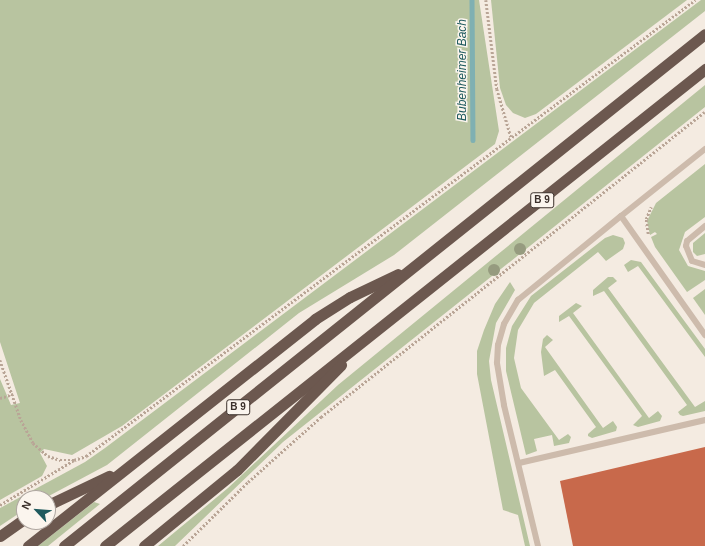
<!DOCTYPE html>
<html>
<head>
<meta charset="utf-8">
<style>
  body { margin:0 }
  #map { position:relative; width:705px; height:546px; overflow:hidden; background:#f4ebe1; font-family:Helvetica,sans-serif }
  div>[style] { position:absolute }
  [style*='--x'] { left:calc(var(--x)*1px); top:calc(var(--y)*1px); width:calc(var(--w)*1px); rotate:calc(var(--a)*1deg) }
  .green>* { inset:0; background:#b8c4a0 }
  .stream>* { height:4.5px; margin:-2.25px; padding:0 2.25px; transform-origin:2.25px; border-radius:2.25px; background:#7fb0b2 }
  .building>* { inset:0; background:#c8694b }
  .path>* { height:2.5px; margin-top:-1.25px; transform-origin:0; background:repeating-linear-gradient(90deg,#b9a596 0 2px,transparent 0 4px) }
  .service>* { height:6px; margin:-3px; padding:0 3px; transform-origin:3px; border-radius:3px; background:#cdbbac }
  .trunk>* { height:11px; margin:-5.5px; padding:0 5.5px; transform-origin:5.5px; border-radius:5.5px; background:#6c584f }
  .trees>* { width:12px; height:12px; margin:-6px; border-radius:50%; background:#969b7f }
  span { translate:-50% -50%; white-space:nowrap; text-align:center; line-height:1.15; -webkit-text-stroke:3px #fbf5ee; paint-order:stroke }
  .shield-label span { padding:1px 3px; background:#fbf5ee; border:1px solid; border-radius:3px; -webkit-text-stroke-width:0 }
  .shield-label { font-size:10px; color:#3b302b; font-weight:700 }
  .water-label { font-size:12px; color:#1f5a5e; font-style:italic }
  .north { position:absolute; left:16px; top:490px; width:40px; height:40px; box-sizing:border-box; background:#fbf5ee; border:1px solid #aea6a0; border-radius:50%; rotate:296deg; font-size:11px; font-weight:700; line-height:16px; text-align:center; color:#3b302b }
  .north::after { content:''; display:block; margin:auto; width:14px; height:18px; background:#1f5a5e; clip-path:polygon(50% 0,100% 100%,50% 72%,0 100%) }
</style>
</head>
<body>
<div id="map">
  <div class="green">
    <i style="clip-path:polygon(0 0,479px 0,499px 131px,495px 144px,122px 426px,72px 455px,44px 449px,40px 453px,47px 466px,42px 476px,0 500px,0 379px,11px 405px,20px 403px,0 342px)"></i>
    <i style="clip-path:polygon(491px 0,687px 0,536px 114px,525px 118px,513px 113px,506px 105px,500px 88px)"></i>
    <i style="clip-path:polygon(701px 0,705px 0,705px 11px,394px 255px,299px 313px,107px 465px,45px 498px,24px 498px,24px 510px,0 526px,0 508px,2px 507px,85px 462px,105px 448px)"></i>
    <i style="clip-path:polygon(705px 85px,705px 107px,283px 442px,175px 546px,158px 546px,228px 488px,338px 385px)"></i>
    <i style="clip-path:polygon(705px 164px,705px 217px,685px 232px,679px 250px,688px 266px,705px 271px,705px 280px,687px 292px,655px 247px,651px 237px,657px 234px,655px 232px,650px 235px,647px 221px,656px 203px)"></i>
    <i style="clip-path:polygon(705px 233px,705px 254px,697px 256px,693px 252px,693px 243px)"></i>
    <i style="clip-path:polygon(613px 235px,623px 238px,625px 243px,623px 249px,606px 261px,598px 252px,534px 303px,518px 330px,514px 358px,521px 388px,559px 440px,568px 434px,571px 437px,569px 443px,554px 446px,552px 435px,534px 439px,537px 451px,526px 455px,506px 371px,506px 348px,512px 326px,531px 296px,605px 238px)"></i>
    <i style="clip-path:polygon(631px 260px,641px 262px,705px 349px,705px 357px,638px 266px,628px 272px,624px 265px)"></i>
    <i style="clip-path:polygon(608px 277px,613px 277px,617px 281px,608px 288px,695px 407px,705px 401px,705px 411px,683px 416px,680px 415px,678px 412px,687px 405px,604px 291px,593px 296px,593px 290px)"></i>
    <i style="clip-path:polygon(510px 282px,515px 290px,496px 323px,489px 361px,491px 380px,530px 546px,525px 546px,518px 515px,503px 510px,477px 374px,477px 351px,484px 330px,495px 304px)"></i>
    <i style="clip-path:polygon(705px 289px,705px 315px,693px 298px)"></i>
    <i style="clip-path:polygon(576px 303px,582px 306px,573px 313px,649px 418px,658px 411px,662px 416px,660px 421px,638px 427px,633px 425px,642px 416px,569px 316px,559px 322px,559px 316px)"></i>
    <i style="clip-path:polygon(547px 335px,553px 340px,545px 347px,603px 428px,613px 421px,617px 427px,616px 431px,592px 438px,588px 436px,588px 434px,596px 427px,555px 370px,544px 376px,541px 352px,543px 339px)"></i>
    <i style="clip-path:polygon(94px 502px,100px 504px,48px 546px,38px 546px)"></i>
  </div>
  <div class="stream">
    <i style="--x:472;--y:0;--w:140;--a:89.6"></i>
  </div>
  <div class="building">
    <i style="clip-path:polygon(705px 447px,705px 546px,573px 546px,560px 481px)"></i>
  </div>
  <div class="path">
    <i style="--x:486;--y:0;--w:90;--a:83"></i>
    <i style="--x:497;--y:89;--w:50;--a:73.7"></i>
    <i style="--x:648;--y:234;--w:15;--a:-98"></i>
    <i style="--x:646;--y:219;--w:13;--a:-67"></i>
    <i style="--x:0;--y:360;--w:64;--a:70.7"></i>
    <i style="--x:21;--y:420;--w:26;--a:62"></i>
    <i style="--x:33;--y:443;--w:20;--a:41"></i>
    <i style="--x:48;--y:456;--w:13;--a:18"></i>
    <i style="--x:60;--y:460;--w:14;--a:0"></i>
    <i style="--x:74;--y:460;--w:13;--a:-18"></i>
    <i style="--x:86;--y:456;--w:761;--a:-36.82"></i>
    <i style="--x:0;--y:398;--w:14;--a:-17"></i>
    <i style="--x:0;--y:505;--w:87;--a:-31.3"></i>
    <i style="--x:183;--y:546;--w:91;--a:-44.6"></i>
    <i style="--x:248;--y:482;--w:98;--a:-41.7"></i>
    <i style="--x:321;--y:417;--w:490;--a:-38.5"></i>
  </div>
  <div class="service">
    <i style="--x:705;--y:149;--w:107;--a:141.4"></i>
    <i style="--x:621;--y:216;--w:146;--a:54.8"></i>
    <i style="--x:705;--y:226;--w:23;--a:140"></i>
    <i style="--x:687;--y:241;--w:5;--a:101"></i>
    <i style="--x:686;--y:246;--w:16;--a:68"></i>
    <i style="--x:692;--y:261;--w:14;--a:17"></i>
    <i style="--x:519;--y:463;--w:191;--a:-13"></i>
    <i style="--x:538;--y:546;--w:145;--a:-103.6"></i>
    <i style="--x:504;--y:405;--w:43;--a:-99.5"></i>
    <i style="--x:497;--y:363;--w:18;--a:-87"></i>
    <i style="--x:498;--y:345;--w:22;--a:-74"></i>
    <i style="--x:504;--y:324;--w:28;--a:-60"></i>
    <i style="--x:518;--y:300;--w:133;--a:-39.2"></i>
  </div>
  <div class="trunk">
    <i style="--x:48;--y:505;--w:68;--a:-25.4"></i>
    <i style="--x:0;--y:536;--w:29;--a:-35"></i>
    <i style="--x:28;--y:546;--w:366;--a:-38.3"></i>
    <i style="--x:315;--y:319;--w:41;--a:-32.2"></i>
    <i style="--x:350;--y:297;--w:53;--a:-25.6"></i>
    <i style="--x:64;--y:546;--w:820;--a:-38.62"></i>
    <i style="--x:105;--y:546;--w:767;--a:-38.48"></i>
    <i style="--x:144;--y:546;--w:120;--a:-39.3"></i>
    <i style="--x:237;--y:470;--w:148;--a:-45.3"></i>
  </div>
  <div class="trees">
    <i style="left:520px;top:249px"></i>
    <i style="left:494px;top:270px"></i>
  </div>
  <div class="shield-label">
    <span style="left:542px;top:200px">B 9</span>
    <span style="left:238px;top:407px">B 9</span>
  </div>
  <div class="water-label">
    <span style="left:463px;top:70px;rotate:-90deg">Bubenheimer Bach</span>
  </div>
  <div class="north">N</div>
</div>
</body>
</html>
